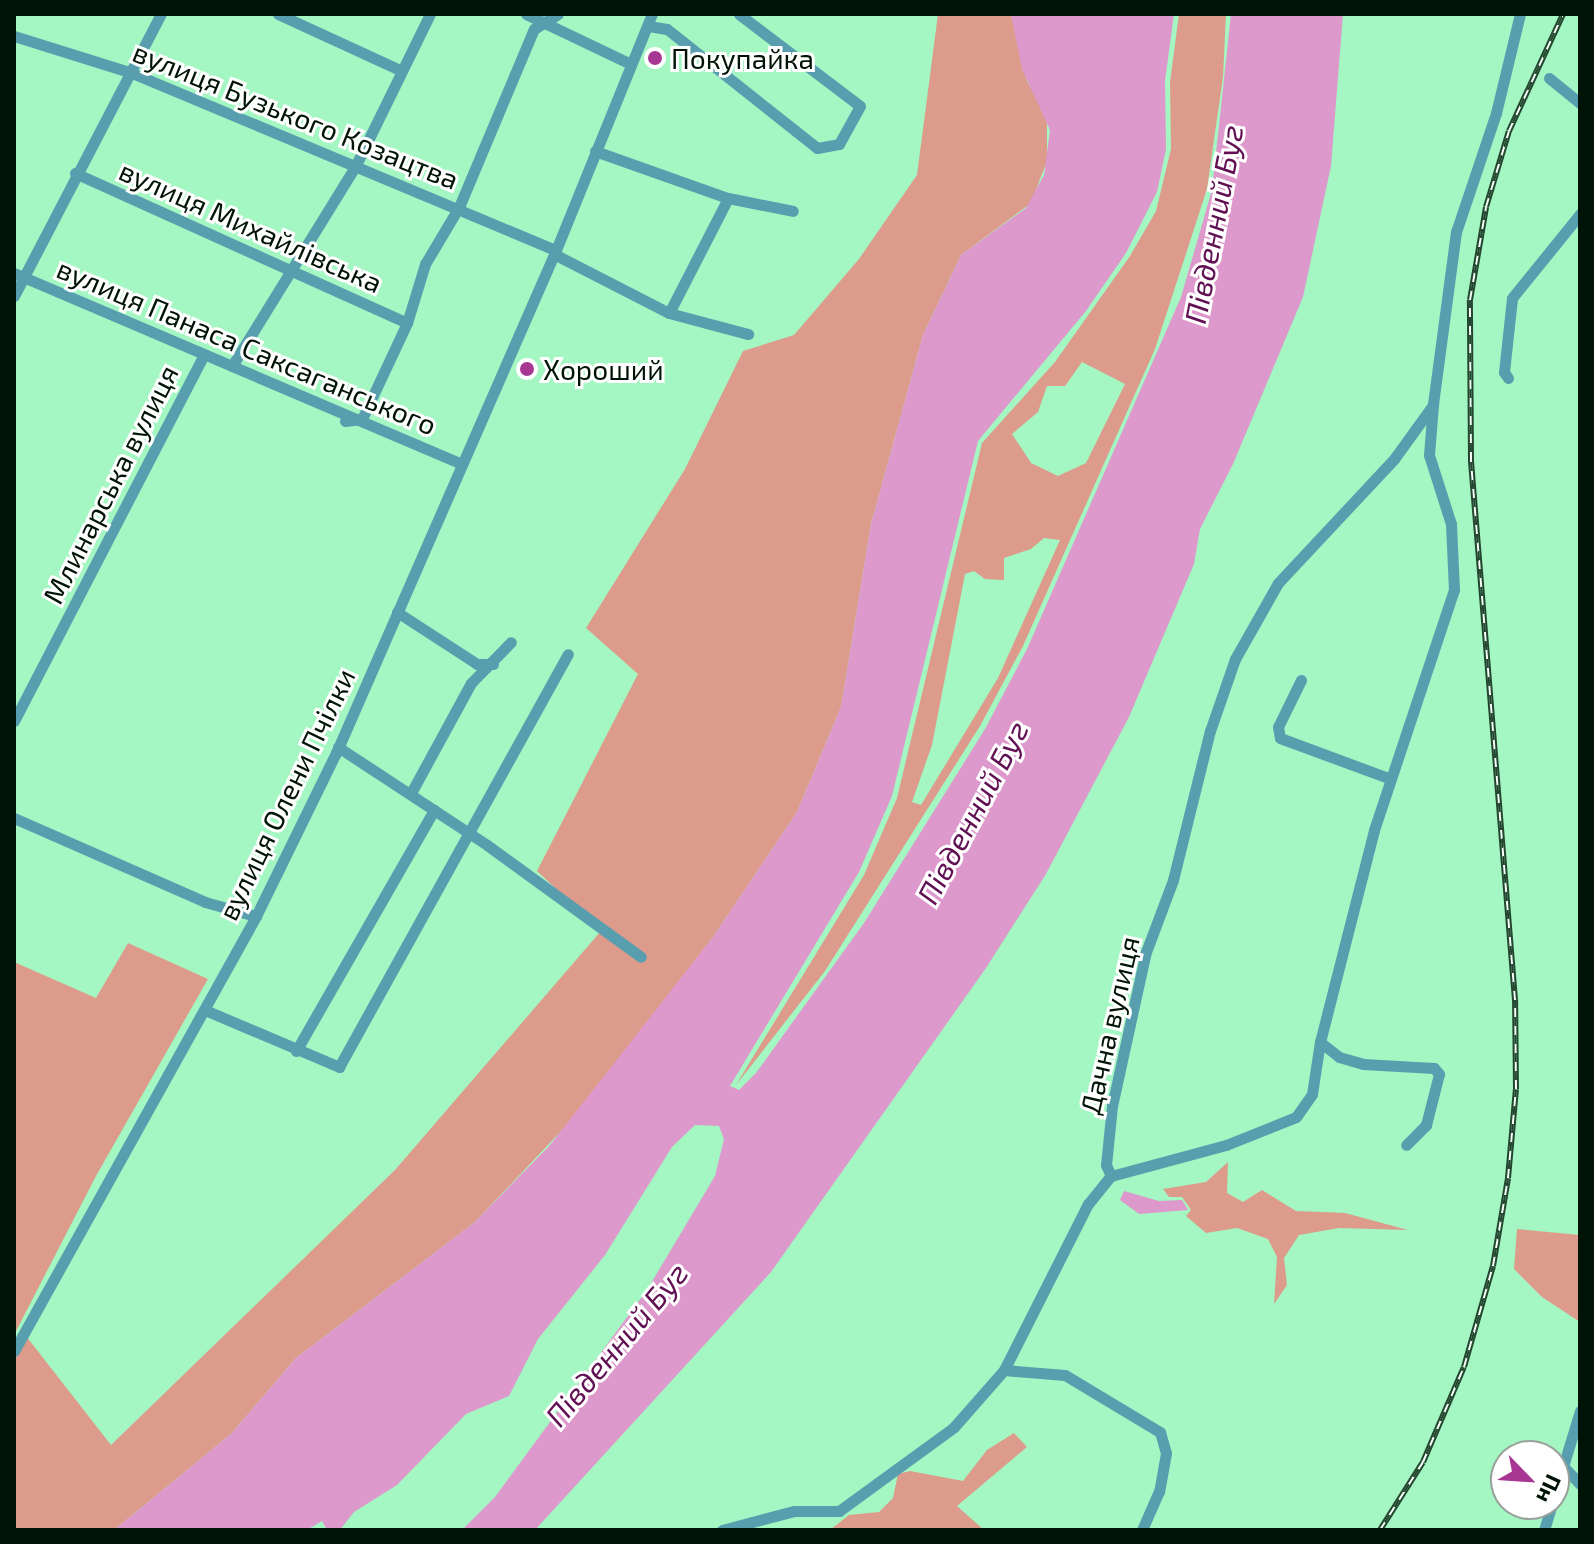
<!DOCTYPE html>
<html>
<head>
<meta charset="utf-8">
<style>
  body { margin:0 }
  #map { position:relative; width:1594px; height:1544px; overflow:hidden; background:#a4f6c2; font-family:"Exo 2",sans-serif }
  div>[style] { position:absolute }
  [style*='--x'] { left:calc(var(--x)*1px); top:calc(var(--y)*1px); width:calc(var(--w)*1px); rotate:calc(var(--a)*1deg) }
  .green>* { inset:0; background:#dd9c8b }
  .water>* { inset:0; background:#d9c }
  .minor>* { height:11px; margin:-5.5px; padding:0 5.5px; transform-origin:5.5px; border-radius:5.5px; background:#599eaf }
  .rail>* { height:6px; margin-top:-3px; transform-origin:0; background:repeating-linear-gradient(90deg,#fff 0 9px,#24452f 0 18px); box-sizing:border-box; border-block:2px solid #24452f }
  .dots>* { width:22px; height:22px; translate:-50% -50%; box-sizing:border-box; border:4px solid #fff; border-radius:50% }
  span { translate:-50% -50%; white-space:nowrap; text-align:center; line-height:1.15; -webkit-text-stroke:6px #fff; paint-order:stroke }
  .poi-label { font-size:28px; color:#001306 }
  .left { translate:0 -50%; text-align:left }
  .street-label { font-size:28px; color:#001306 }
  .water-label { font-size:30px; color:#601053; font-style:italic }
  .frame { position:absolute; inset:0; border:16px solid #001306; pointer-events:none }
  .north { position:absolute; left:1490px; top:1440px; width:80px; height:80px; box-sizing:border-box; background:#fff; border:2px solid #99a19b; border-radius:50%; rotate:115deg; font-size:22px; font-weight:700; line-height:32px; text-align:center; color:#001306 }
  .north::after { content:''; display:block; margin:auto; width:28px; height:36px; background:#a83794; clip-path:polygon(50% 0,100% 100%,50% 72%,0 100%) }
</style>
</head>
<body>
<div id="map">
  <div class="green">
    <i style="clip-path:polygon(938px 14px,1011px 14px,1027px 81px,1047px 118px,1047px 161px,1031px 203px,961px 255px,923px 335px,871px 524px,841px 707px,797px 812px,713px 937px,581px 1110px,475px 1222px,296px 1358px,231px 1434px,114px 1530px,14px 1530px,14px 1359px,26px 1336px,111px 1445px,395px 1170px,601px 931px,537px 871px,638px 674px,586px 628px,685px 469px,743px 351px,794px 335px,859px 259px,917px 175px)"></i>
    <i style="clip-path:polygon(evenodd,1179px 14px,1226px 14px,1223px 77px,1207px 189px,1155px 349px,1023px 646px,980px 726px,825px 971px,736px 1085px,864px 875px,897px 798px,982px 443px,1055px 362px,1130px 256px,1156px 211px,1171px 149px,1170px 82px,1179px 14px,1082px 362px,1125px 384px,1086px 463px,1058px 476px,1031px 463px,1012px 434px,1038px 412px,1047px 386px,1065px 386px,1082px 362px,1179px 14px,1044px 538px,1060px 540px,998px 678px,921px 805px,912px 802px,932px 745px,965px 574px,974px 571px,985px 579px,1004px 580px,1004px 558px,1031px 549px,1044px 538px)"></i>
    <i style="clip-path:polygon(128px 943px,208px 979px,96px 1176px,14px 1335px,14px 962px,96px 998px)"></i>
    <i style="clip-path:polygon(1228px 1162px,1227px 1193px,1243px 1202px,1262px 1190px,1296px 1211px,1345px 1213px,1408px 1230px,1339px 1228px,1299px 1235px,1284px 1258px,1287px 1285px,1274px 1304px,1277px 1257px,1268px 1239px,1237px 1228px,1206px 1233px,1186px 1216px,1191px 1210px,1182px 1197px,1169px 1197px,1163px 1189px,1206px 1182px)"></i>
    <i style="clip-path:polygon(1517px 1229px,1580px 1235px,1580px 1322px,1542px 1297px,1514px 1269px)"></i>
    <i style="clip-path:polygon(1014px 1433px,1027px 1447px,957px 1506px,984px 1530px,830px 1530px,849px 1515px,879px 1512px,893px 1498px,898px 1474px,910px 1471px,963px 1481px,987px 1450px)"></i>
  </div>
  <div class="water">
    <i style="clip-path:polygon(1011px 14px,1174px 14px,1165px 81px,1166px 149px,1157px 192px,1126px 253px,1086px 311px,978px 441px,892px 796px,859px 872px,730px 1086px,739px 1090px,756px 1073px,864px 923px,985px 729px,1027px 649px,1181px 297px,1212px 190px,1231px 14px,1343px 14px,1331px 166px,1303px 297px,1233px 464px,1200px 529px,1194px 564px,1129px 717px,1046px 874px,986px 968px,771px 1272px,535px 1530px,462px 1530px,495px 1497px,647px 1290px,715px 1176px,724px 1139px,719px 1126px,695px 1125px,672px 1147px,605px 1255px,538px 1339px,509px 1396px,466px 1414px,397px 1485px,354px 1512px,340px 1530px,327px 1530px,322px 1521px,307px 1530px,114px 1530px,231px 1434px,296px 1358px,475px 1222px,550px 1145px,713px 937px,797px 812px,841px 707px,871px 524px,923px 335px,961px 255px,1026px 208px,1044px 175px,1050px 130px,1022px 69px)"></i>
    <i style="clip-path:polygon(1124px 1191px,1159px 1201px,1182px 1200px,1188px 1210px,1139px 1214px,1120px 1200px)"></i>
  </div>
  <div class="minor">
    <i style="--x:278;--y:14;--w:136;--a:24.7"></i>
    <i style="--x:526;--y:14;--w:116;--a:25.5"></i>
    <i style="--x:648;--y:26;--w:19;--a:9"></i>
    <i style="--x:667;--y:29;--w:191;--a:38.4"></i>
    <i style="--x:817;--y:148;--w:22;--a:-10"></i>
    <i style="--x:839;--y:144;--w:43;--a:-61.1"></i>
    <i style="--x:860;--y:106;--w:152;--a:-142.8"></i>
    <i style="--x:14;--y:36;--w:124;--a:17.4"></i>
    <i style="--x:132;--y:73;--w:459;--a:22.7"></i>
    <i style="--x:1549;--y:78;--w:40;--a:39"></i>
    <i style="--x:595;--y:151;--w:141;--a:19.5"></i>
    <i style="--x:728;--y:198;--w:66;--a:11.3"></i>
    <i style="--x:75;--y:173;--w:364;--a:24.3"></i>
    <i style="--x:554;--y:254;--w:129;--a:27.2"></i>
    <i style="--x:669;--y:313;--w:82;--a:14.9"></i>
    <i style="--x:14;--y:273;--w:485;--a:23.1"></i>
    <i style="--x:14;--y:296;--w:318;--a:-62.5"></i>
    <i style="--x:669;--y:313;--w:129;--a:-62.8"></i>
    <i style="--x:232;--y:366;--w:236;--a:-58.3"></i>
    <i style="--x:356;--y:165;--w:168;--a:-63.9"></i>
    <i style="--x:1508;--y:378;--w:7;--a:-124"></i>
    <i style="--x:1504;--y:372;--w:74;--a:-83.8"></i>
    <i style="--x:1512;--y:298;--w:108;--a:-51"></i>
    <i style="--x:345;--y:421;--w:17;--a:-7"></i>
    <i style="--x:362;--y:419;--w:106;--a:-64.9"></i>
    <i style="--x:407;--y:323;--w:62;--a:-73"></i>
    <i style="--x:425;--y:264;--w:66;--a:-59.2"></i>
    <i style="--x:459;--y:207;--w:193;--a:-67.2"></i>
    <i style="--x:534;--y:29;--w:28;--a:-32"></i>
    <i style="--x:397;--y:612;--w:95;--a:33"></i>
    <i style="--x:477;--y:664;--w:16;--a:0"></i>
    <i style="--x:1301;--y:680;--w:52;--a:116.1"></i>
    <i style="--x:1278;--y:727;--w:11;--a:80"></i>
    <i style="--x:1280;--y:738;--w:118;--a:20.3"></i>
    <i style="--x:14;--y:721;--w:412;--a:-62.6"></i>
    <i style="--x:338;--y:747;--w:178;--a:33.3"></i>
    <i style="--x:487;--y:845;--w:190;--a:36"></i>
    <i style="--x:411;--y:793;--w:125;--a:-61.4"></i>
    <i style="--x:471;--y:683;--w:57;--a:-45.7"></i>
    <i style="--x:14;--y:818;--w:209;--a:23.7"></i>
    <i style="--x:205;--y:902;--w:53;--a:15.4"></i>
    <i style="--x:205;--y:1010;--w:146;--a:23"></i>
    <i style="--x:339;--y:1067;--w:472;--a:-61"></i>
    <i style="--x:1320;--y:1042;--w:24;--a:38"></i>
    <i style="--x:1339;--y:1057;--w:25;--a:16"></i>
    <i style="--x:1363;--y:1064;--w:71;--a:3.2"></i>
    <i style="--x:1434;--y:1068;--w:8;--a:50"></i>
    <i style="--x:1439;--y:1074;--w:53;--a:104.3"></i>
    <i style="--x:1426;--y:1125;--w:28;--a:135"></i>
    <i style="--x:296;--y:1051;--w:278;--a:-60.2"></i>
    <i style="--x:1111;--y:1176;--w:119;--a:-15.1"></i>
    <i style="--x:1226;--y:1145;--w:75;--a:-21.8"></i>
    <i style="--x:1296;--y:1117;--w:28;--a:-55"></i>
    <i style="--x:1312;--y:1094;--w:53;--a:-81.3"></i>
    <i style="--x:1320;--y:1042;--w:219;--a:-75.7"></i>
    <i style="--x:1374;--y:830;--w:253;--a:-71.6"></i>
    <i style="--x:1454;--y:590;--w:66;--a:-92.6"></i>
    <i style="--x:1451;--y:524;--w:72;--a:-107.7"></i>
    <i style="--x:1429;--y:455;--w:51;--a:-85.5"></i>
    <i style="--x:1433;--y:404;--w:174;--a:-82.4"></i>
    <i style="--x:1456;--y:232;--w:126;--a:-71.4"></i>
    <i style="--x:1496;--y:113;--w:102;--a:-76.4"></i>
    <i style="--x:1111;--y:1176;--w:12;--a:-114"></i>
    <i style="--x:1106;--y:1165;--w:59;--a:-84.2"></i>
    <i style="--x:1112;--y:1106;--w:158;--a:-77.6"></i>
    <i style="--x:1146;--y:952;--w:77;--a:-69.4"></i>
    <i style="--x:1173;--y:880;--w:154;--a:-76.1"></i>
    <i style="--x:1210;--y:731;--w:76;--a:-70.9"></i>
    <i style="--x:1235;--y:659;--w:87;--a:-60.5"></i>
    <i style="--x:1278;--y:583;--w:170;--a:-46.9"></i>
    <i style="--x:1394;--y:459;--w:67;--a:-54.2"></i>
    <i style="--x:14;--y:1351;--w:498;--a:-60.9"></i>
    <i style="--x:256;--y:916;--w:182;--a:-63.9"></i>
    <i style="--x:336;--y:753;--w:549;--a:-66.38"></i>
    <i style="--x:556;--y:250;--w:255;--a:-67.9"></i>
    <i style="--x:1004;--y:1370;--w:61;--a:4.7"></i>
    <i style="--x:1065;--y:1375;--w:111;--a:31"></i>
    <i style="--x:1160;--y:1432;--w:22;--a:74"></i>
    <i style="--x:1166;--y:1453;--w:39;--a:100"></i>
    <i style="--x:1159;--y:1491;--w:43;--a:113.6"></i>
    <i style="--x:1563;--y:1466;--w:25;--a:47"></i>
    <i style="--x:1554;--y:1496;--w:89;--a:-73"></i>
    <i style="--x:722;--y:1530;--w:74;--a:-14.8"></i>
    <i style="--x:794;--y:1511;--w:45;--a:0"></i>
    <i style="--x:839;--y:1511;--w:142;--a:-36.1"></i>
    <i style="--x:954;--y:1427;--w:76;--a:-48.7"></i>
    <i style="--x:1004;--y:1370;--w:186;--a:-63.2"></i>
    <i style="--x:1088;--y:1204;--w:36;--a:-51"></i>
    <i style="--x:1544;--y:1530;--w:27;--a:-73"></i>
  </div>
  <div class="rail">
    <i style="--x:1380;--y:1530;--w:80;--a:-57.7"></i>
    <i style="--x:1423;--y:1462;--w:103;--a:-66.7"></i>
    <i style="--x:1464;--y:1367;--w:105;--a:-74"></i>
    <i style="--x:1493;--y:1266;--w:89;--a:-80.3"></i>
    <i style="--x:1508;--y:1178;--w:89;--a:-84.9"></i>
    <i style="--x:1516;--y:1089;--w:89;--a:-90.6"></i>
    <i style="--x:1515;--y:1000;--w:541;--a:-94.67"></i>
    <i style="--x:1471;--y:461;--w:161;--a:-90.4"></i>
    <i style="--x:1470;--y:300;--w:94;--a:-80.2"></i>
    <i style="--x:1486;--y:207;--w:79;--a:-73.2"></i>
    <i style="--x:1509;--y:131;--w:129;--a:-65.2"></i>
  </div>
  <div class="dots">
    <i style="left:655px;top:58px;background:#a83794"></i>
    <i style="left:527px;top:369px;background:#a83794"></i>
  </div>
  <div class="poi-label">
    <span class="left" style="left:671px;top:58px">Покупайка</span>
    <span class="left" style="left:543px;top:369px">Хороший</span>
  </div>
  <div class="street-label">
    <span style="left:296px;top:115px;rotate:22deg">вулиця Бузького Козацтва</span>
    <span style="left:251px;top:226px;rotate:24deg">вулиця Михайлівська</span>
    <span style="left:247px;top:346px;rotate:23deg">вулиця Панаса Саксаганського</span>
    <span style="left:110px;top:484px;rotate:-63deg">Млинарська вулиця</span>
    <span style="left:286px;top:794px;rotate:-64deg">вулиця Олени Пчілки</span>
    <span style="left:1109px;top:1025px;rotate:-77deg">Дачна вулиця</span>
  </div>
  <div class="water-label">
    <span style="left:1213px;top:224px;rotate:-79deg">Південний Буг</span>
    <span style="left:972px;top:812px;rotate:-62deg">Південний Буг</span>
    <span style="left:616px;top:1344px;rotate:-50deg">Південний Буг</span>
  </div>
  <div class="frame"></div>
  <div class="north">Пн</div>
</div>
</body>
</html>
